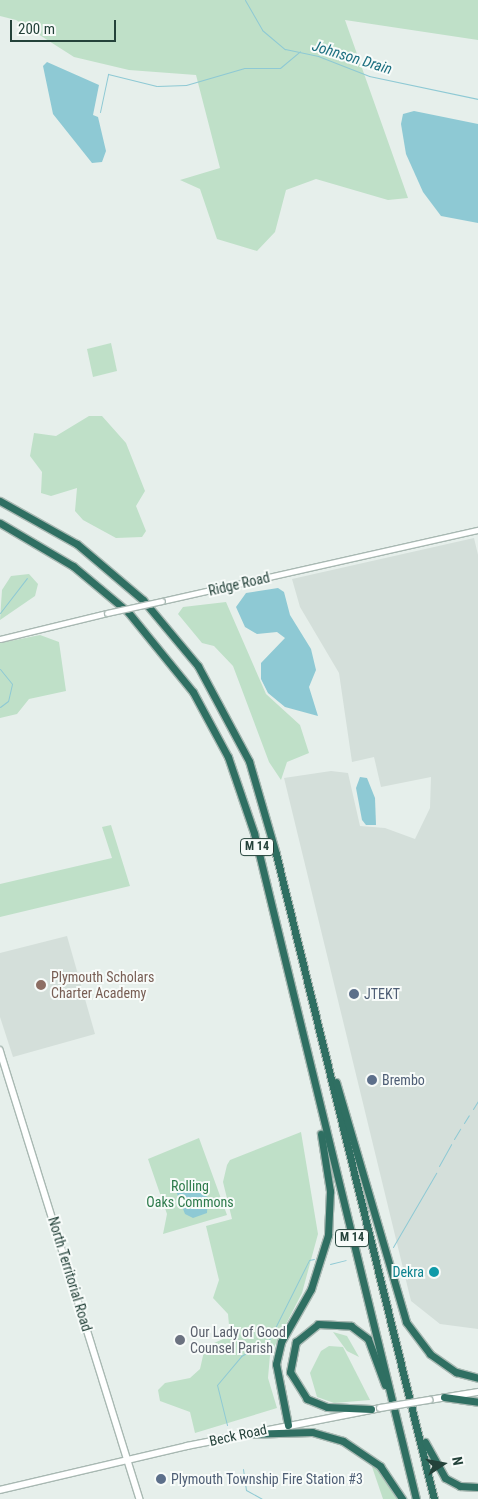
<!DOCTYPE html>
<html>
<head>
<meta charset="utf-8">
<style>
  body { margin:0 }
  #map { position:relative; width:478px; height:1499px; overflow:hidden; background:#e6efeb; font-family:"Roboto Condensed",sans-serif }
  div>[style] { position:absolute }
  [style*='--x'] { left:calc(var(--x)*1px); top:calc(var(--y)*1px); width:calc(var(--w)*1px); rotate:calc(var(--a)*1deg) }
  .built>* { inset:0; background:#d4dfda }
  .green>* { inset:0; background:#bfe0c8 }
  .water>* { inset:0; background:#8ec9d4 }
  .stream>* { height:1px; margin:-0.5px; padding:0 0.5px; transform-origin:0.5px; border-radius:0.5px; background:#8ec9d4 }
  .roads { filter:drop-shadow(1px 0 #a8b8b2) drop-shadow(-1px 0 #a8b8b2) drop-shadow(0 1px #a8b8b2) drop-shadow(0 -1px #a8b8b2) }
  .tertiary>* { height:5px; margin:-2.5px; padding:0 2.5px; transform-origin:2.5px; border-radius:2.5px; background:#fff }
  .secondary>* { height:5.5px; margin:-2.75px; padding:0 2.75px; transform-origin:2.75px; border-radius:2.75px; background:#fff }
  .motorway>* { height:7px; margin:-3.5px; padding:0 3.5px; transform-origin:3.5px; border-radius:3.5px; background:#2f6f62 }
  .bridges { filter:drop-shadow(1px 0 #a8b8b2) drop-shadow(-1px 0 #a8b8b2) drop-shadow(0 1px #a8b8b2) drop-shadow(0 -1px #a8b8b2) }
  .tertiary-bridge>* { height:5px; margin:-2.5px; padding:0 2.5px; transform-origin:2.5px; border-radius:2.5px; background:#fff }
  .secondary-bridge>* { height:5.5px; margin:-2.75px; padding:0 2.75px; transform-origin:2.75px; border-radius:2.75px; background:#fff }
  .dots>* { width:14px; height:14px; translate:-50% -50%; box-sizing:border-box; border:2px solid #f7fbf9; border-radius:50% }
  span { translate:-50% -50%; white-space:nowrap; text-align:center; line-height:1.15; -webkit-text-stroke:4px #f7fbf9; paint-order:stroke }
  .shield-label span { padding:1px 4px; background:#f7fbf9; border:1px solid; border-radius:4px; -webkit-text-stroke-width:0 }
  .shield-label { font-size:12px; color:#24423a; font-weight:700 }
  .street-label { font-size:14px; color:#24423a }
  .education-label { font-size:14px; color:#785e54 }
  .left { translate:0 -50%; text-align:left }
  .service-label { font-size:14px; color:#4e5e75 }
  .park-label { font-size:14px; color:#2d7a4b }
  .culture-label { font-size:14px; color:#0d838f }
  .right { translate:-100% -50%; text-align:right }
  .worship-label { font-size:14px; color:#5b616d }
  .water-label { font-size:15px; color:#1c6f80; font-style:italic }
  .north { position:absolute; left:418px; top:1439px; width:50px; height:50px; -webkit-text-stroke:4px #f7fbf9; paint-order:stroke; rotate:79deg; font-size:14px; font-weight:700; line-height:20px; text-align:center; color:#24423a }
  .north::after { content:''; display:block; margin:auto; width:18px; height:22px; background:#24423a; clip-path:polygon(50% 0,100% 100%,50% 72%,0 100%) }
  .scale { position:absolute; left:10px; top:20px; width:106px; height:22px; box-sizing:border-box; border:2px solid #24423a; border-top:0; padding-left:6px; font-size:15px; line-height:18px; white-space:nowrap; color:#24423a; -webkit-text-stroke:4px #f7fbf9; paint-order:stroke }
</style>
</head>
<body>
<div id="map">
  <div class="built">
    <i style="clip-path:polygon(474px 538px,478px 555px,478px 1329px,440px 1324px,411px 1301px,284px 778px,331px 771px,348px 773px,360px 826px,385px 828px,415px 839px,430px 808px,431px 777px,381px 787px,374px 757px,352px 762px,339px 673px,300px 607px,292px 579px)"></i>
    <i style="clip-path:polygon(67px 936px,95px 1034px,13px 1057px,0 1017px,0 953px)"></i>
  </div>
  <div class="green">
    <i style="clip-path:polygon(0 0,478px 0,478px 40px,345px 20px,408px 198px,388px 200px,316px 179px,286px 190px,275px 232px,257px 251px,217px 239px,200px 189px,180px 180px,220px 168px,196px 75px,129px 70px,74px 57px,16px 20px,0 16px)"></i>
    <i style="clip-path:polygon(111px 343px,117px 371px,93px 377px,87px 349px)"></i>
    <i style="clip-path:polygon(89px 416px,102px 416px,126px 443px,145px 491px,136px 506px,146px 531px,142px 537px,116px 538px,83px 520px,75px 511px,77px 488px,51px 496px,41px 493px,42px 472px,30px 456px,34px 433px,56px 436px)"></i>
    <i style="clip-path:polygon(29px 574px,38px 584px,35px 596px,0 620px,2px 590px,11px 576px)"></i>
    <i style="clip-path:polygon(226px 602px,266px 694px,300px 725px,309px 753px,287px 762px,281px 780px,269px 762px,233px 666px,214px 646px,202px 643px,178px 614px,183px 607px)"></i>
    <i style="clip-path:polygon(40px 635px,59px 642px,66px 691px,29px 699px,17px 714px,0 718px,0 643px)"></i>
    <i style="clip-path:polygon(111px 825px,130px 886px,0 917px,0 884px,112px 858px,102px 827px)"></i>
    <i style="clip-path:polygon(301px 1132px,318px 1234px,302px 1293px,270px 1355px,268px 1378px,277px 1408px,195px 1433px,190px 1412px,160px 1401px,158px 1390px,165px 1383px,190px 1378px,200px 1369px,205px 1347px,230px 1336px,228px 1314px,213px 1298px,219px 1280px,206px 1226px,232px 1219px,223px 1182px,227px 1165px,230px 1160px)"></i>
    <i style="clip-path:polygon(199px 1138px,227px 1215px,163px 1234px,167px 1214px,148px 1159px)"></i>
    <i style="clip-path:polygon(333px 1332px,347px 1336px,359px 1357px,347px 1351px)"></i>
    <i style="clip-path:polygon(329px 1346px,343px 1347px,370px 1400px,334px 1403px,317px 1397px,310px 1373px,321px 1351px)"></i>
    <i style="clip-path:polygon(368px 1455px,402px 1499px,383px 1499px)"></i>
  </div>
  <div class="water">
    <i style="clip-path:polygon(47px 62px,99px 85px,93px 115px,98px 117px,106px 151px,102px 162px,92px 163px,53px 114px,43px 66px)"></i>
    <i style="clip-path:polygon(414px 111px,478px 124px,478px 223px,441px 216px,423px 192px,406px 154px,401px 124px,403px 114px)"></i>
    <i style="clip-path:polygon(278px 588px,284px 592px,290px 615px,311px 649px,316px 670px,309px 687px,318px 716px,285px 707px,268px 693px,261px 679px,261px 663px,285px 638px,277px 632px,257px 634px,245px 627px,236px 607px,246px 593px)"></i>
    <i style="clip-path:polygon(360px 777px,367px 778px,375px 798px,376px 825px,366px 825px,362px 820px,356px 788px)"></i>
    <i style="clip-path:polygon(185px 1180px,193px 1180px,208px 1198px,207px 1213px,193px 1218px,185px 1214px,176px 1191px)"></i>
  </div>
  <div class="stream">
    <i style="--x:245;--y:0;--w:34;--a:60"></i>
    <i style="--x:262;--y:30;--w:30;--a:40"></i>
    <i style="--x:285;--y:49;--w:34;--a:12"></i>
    <i style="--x:318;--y:56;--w:55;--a:21.4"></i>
    <i style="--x:369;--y:76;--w:111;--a:11.9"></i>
    <i style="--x:100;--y:112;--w:39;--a:-78"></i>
    <i style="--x:108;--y:74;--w:50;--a:13.8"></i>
    <i style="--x:157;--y:86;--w:29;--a:-2"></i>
    <i style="--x:186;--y:85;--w:60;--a:-16.3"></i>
    <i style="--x:244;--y:68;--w:36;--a:0"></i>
    <i style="--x:280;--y:68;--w:26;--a:-40"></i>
    <i style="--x:0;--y:613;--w:44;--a:-52.4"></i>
    <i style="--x:0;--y:669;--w:19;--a:51"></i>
    <i style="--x:12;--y:684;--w:17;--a:103"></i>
    <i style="--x:8;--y:701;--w:10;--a:143"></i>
    <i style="--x:473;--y:1109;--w:9;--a:-58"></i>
    <i style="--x:464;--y:1123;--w:9;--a:-58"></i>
    <i style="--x:454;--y:1139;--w:12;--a:-59"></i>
    <i style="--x:439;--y:1166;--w:25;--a:-61"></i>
    <i style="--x:393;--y:1247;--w:86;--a:-59.8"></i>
    <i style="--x:330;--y:1264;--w:16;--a:-14"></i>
    <i style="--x:227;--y:1425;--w:41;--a:-104"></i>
    <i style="--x:217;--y:1385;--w:38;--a:-50"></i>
    <i style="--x:241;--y:1356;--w:17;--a:-28"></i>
    <i style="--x:256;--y:1348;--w:9;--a:0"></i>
    <i style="--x:265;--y:1348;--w:98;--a:-63.4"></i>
    <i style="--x:309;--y:1260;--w:5;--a:-11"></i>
    <i style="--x:243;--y:1469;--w:21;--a:82"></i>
    <i style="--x:246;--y:1490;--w:18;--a:29"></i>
  </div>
  <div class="roads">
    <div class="tertiary">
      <i style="--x:162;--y:601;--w:324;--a:-12.7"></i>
      <i style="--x:0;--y:639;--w:110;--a:-13.7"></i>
    </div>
    <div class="secondary">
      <i style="--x:0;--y:1050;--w:470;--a:72.7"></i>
      <i style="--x:429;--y:1400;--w:50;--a:-9.3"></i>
      <i style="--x:0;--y:1490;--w:192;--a:-13.2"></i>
      <i style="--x:187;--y:1446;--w:197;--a:-11.1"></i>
    </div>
    <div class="motorway">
      <i style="--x:0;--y:501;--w:88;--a:29.2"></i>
      <i style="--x:77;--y:544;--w:87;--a:40.3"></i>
      <i style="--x:143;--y:600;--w:86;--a:50.2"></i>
      <i style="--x:198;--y:666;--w:108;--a:61.8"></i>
      <i style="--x:249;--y:761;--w:97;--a:73.8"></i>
      <i style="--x:276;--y:854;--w:664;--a:76.24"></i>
      <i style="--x:0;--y:523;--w:85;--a:30.5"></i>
      <i style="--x:73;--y:566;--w:72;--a:39.9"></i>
      <i style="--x:128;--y:612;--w:103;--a:50.9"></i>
      <i style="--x:193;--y:692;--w:74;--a:61.7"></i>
      <i style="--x:228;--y:757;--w:80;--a:71.1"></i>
      <i style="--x:254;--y:833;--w:685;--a:76.33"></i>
      <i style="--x:336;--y:1082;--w:250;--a:73.7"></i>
      <i style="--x:406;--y:1322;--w:40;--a:53"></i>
      <i style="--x:430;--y:1354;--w:32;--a:35"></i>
      <i style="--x:456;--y:1372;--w:23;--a:15"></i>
      <i style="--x:444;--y:1397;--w:34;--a:8"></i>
      <i style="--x:371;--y:1409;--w:44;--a:-177.4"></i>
      <i style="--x:327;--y:1407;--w:22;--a:-158"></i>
      <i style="--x:307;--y:1399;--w:32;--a:-122"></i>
      <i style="--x:290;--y:1372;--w:31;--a:-79"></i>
      <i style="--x:296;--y:1342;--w:28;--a:-39"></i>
      <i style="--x:318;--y:1324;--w:33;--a:3"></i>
      <i style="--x:351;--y:1326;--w:21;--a:37"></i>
      <i style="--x:368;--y:1339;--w:49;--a:69.7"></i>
      <i style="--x:288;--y:1425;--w:62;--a:-101.1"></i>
      <i style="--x:276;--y:1364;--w:23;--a:-77"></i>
      <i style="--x:281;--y:1342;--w:61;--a:-60.5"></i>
      <i style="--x:311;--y:1289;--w:57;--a:-72.5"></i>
      <i style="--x:328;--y:1235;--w:44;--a:-87.4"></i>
      <i style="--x:330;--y:1191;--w:58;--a:-99"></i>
      <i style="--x:245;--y:1434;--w:67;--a:-1.7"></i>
      <i style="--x:312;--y:1432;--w:32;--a:16"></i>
      <i style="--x:343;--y:1441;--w:45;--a:34"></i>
      <i style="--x:380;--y:1466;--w:40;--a:56"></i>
      <i style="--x:425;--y:1442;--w:41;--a:60.9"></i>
      <i style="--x:445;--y:1478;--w:17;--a:28"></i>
      <i style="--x:460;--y:1486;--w:18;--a:3"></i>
    </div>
  </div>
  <div class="bridges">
    <div class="tertiary-bridge">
      <i style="--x:107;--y:613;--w:56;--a:-12.3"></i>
    </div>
    <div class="secondary-bridge">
      <i style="--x:380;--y:1408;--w:50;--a:-9.3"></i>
    </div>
  </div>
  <div class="dots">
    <i style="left:41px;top:985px;background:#8d6e63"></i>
    <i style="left:354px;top:994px;background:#5c6f8a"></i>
    <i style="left:372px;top:1080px;background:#5c6f8a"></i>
    <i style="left:434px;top:1272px;background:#0f9aa8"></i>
    <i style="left:180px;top:1340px;background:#6b7280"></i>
    <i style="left:161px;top:1479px;background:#5c6f8a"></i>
  </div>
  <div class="shield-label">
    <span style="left:257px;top:847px">M 14</span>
    <span style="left:352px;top:1238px">M 14</span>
  </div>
  <div class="street-label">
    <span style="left:239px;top:584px;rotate:-13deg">Ridge Road</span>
    <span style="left:70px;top:1274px;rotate:73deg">North Territorial Road</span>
    <span style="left:238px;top:1435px;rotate:-12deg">Beck Road</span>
  </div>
  <div class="education-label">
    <span class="left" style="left:51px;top:985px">Plymouth Scholars<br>Charter Academy</span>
  </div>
  <div class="service-label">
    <span class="left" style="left:364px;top:994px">JTEKT</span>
    <span class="left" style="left:382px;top:1080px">Brembo</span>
    <span class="left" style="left:171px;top:1479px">Plymouth Township Fire Station #3</span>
  </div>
  <div class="park-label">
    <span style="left:190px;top:1194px">Rolling<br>Oaks Commons</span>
  </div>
  <div class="culture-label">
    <span class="right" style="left:424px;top:1272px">Dekra</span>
  </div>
  <div class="worship-label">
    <span class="left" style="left:190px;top:1340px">Our Lady of Good<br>Counsel Parish</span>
  </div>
  <div class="water-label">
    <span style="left:352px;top:58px;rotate:17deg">Johnson Drain</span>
  </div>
  <div class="north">N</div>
  <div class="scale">200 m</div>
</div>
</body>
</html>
